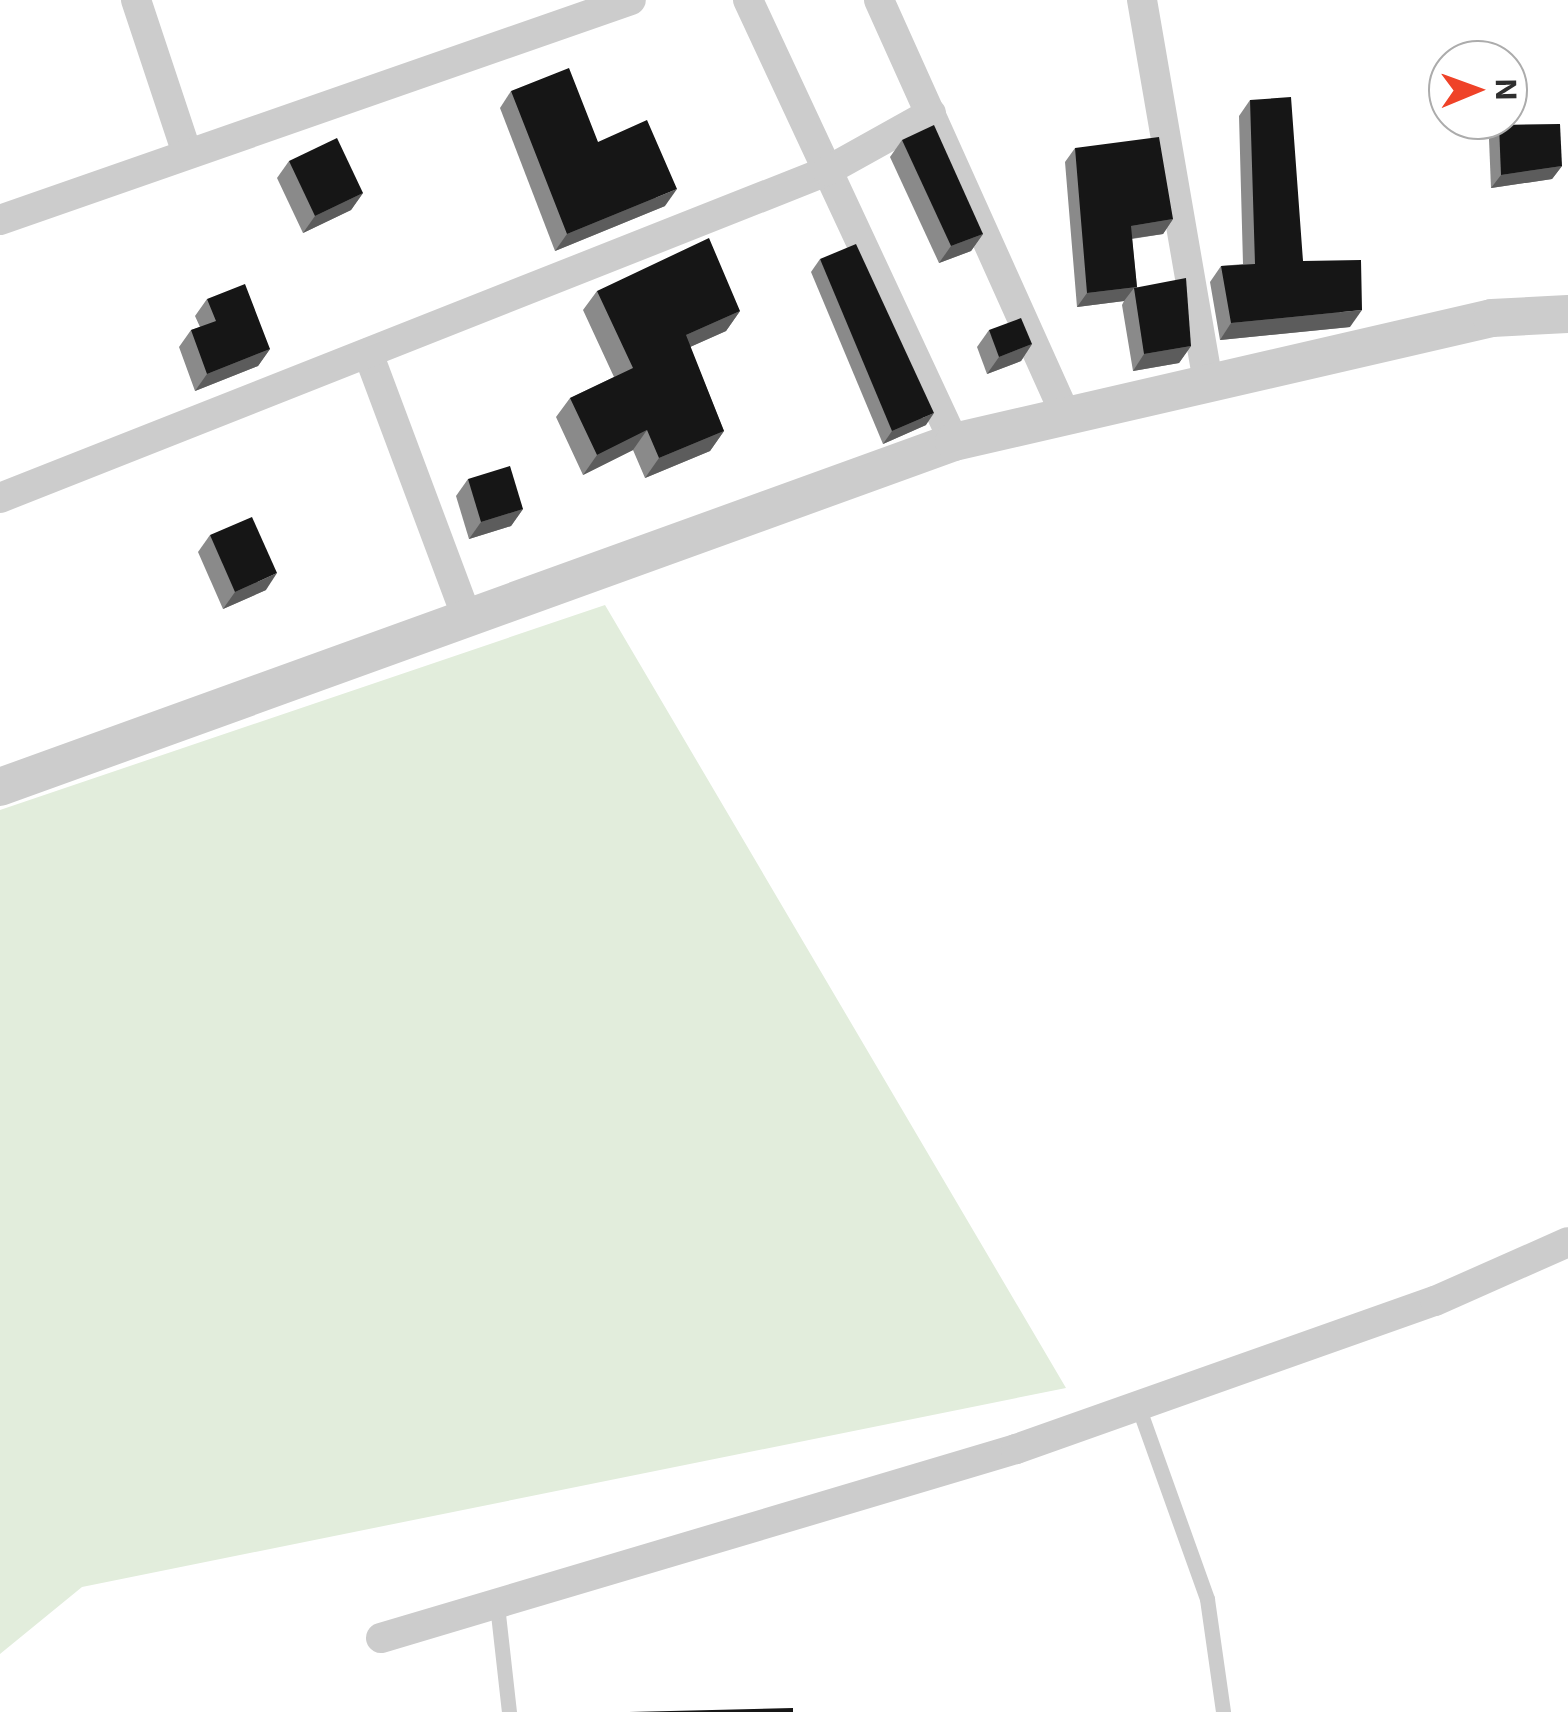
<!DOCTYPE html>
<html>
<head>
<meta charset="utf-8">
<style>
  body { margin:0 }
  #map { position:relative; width:1568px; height:1712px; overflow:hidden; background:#fff; font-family:Inter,sans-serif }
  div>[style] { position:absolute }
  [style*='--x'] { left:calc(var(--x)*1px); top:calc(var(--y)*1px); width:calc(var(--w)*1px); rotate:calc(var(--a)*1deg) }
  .green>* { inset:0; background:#e2eddc }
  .service>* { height:15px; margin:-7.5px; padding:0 7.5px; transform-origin:7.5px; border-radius:7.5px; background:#ccc }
  .minor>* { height:30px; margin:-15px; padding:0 15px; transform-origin:15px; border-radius:15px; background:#ccc }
  .tertiary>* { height:38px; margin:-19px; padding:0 19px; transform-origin:19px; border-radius:19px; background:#ccc }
  .wall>* { inset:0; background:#8a8a8a }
  .shaded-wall>* { inset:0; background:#5c5c5c }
  .building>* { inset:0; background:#161616 }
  span { translate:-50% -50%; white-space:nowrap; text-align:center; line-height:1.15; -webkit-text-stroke:10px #fff; paint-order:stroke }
  .north { position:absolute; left:1428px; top:40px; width:100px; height:100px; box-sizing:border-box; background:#fff; border:2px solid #acacac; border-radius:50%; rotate:89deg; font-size:28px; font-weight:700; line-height:40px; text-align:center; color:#2f2f2f }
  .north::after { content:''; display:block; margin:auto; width:35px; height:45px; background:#ef4228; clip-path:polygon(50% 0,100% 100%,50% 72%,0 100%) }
</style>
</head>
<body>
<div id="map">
  <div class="green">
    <i style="clip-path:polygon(605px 605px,1066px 1388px,82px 1587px,0 1654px,0 810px)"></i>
  </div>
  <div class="service">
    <i style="--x:1138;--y:1406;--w:205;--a:70.3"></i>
    <i style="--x:1207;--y:1599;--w:114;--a:81.9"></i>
    <i style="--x:497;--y:1605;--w:108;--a:83.6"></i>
  </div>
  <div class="minor">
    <i style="--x:136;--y:0;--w:158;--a:71.6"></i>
    <i style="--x:748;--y:0;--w:488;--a:65"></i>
    <i style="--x:879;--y:0;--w:456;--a:65.8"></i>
    <i style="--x:1142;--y:0;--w:389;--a:80.2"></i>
    <i style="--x:0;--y:220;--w:668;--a:-19.22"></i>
    <i style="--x:368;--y:353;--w:283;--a:69.5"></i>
    <i style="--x:0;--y:498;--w:889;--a:-21.57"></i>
    <i style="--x:827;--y:171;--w:119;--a:-29.1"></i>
    <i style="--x:381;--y:1638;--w:663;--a:-16.57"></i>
    <i style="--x:1016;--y:1449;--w:444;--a:-19.5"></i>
    <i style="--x:1435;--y:1301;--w:145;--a:-23.9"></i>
  </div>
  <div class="tertiary">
    <i style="--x:0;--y:787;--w:1014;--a:-19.88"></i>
    <i style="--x:954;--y:442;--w:552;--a:-12.98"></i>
    <i style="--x:1492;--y:318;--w:76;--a:-3"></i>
  </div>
  <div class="wall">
    <i style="clip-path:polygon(511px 91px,598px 142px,665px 206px,555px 251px,500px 108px)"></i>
    <i style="clip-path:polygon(1250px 100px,1303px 261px,1350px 327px,1220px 340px,1210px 282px,1221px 266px,1243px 264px,1239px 116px)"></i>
    <i style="clip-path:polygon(1458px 120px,1497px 120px,1487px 134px,1458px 135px)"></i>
    <i style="clip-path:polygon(1499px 125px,1562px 166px,1552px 179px,1491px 188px,1489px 139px)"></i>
    <i style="clip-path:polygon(902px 140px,983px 234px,971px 251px,939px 263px,890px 157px)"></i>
    <i style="clip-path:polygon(1075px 148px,1173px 219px,1163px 234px,1132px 239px,1137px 287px,1191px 346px,1179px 363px,1133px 371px,1122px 305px,1124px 301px,1077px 307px,1065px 162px)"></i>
    <i style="clip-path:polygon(289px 161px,363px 193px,351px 210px,303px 233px,277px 178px)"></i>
    <i style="clip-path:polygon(820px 259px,926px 425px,883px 444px,811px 272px)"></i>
    <i style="clip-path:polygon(597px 291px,740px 311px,726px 331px,690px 347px,724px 431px,710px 451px,645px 478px,633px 450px,583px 475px,556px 417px,570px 398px,614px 377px,583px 310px)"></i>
    <i style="clip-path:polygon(207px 299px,270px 349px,258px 366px,195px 391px,179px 347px,191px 330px,200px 327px,195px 316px)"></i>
    <i style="clip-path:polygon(989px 330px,1032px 344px,1021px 361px,987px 374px,977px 347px)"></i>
    <i style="clip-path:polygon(468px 479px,523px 509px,511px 526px,469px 539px,456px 496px)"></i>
    <i style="clip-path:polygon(210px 535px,266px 590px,223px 609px,198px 552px)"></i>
  </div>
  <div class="shaded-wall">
    <i style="clip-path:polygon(1469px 120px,1497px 120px,1487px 134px,1458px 135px)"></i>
    <i style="clip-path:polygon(1562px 166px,1552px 179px,1491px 188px,1501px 175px)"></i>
    <i style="clip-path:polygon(677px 189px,665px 206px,555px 251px,567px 234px)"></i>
    <i style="clip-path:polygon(363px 193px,351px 210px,303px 233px,315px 216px)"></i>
    <i style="clip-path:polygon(1173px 219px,1163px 234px,1121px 240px,1131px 226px)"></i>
    <i style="clip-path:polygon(983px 234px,971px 251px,939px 263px,951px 246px)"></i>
    <i style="clip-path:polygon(1137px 287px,1134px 288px,1124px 301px,1077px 307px,1087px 293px)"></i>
    <i style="clip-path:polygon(1362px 310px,1350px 327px,1220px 340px,1231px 323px)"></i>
    <i style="clip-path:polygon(740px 311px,726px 331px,672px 355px,686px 335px)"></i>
    <i style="clip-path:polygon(1032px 344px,1021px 361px,987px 374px,999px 357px)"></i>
    <i style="clip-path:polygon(1191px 346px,1179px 363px,1133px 371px,1144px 354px)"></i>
    <i style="clip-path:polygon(270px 349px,258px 366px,195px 391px,207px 374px)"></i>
    <i style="clip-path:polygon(934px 413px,926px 425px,883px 444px,892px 431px)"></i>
    <i style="clip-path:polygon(647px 430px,633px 450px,583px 475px,597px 455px)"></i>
    <i style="clip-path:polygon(724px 431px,710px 451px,645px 478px,659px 458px)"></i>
    <i style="clip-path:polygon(523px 509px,511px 526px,469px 539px,481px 522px)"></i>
    <i style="clip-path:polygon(277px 573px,266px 590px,223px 609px,235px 592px)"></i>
  </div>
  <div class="building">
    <i style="clip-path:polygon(569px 68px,598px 142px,647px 120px,677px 189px,567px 234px,511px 91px)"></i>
    <i style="clip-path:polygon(1291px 97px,1303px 261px,1361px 260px,1362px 310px,1231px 323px,1221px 266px,1255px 264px,1250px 100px)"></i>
    <i style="clip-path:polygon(1560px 124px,1562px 166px,1501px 175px,1499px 125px)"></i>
    <i style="clip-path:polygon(934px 125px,983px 234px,951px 246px,902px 140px)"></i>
    <i style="clip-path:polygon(1159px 137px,1173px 219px,1131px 226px,1137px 287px,1087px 293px,1075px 148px)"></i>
    <i style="clip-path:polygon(337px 138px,363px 193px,315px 216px,289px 161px)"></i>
    <i style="clip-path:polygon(709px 238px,740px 311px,686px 335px,724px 431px,659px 458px,647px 430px,597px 455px,570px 398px,633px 368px,597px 291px)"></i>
    <i style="clip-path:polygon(856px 244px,934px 413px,892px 431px,820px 259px)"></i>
    <i style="clip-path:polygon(1186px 278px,1191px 346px,1144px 354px,1134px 288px)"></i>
    <i style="clip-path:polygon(245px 284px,270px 349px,207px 374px,191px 330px,216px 321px,207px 299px)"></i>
    <i style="clip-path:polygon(1021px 318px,1032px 344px,999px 357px,989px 330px)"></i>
    <i style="clip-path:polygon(510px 466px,523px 509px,481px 522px,468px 479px)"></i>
    <i style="clip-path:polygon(252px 517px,277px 573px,235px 592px,210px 535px)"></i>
    <i style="clip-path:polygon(793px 1708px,793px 1712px,629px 1712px)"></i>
  </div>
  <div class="north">N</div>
</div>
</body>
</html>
